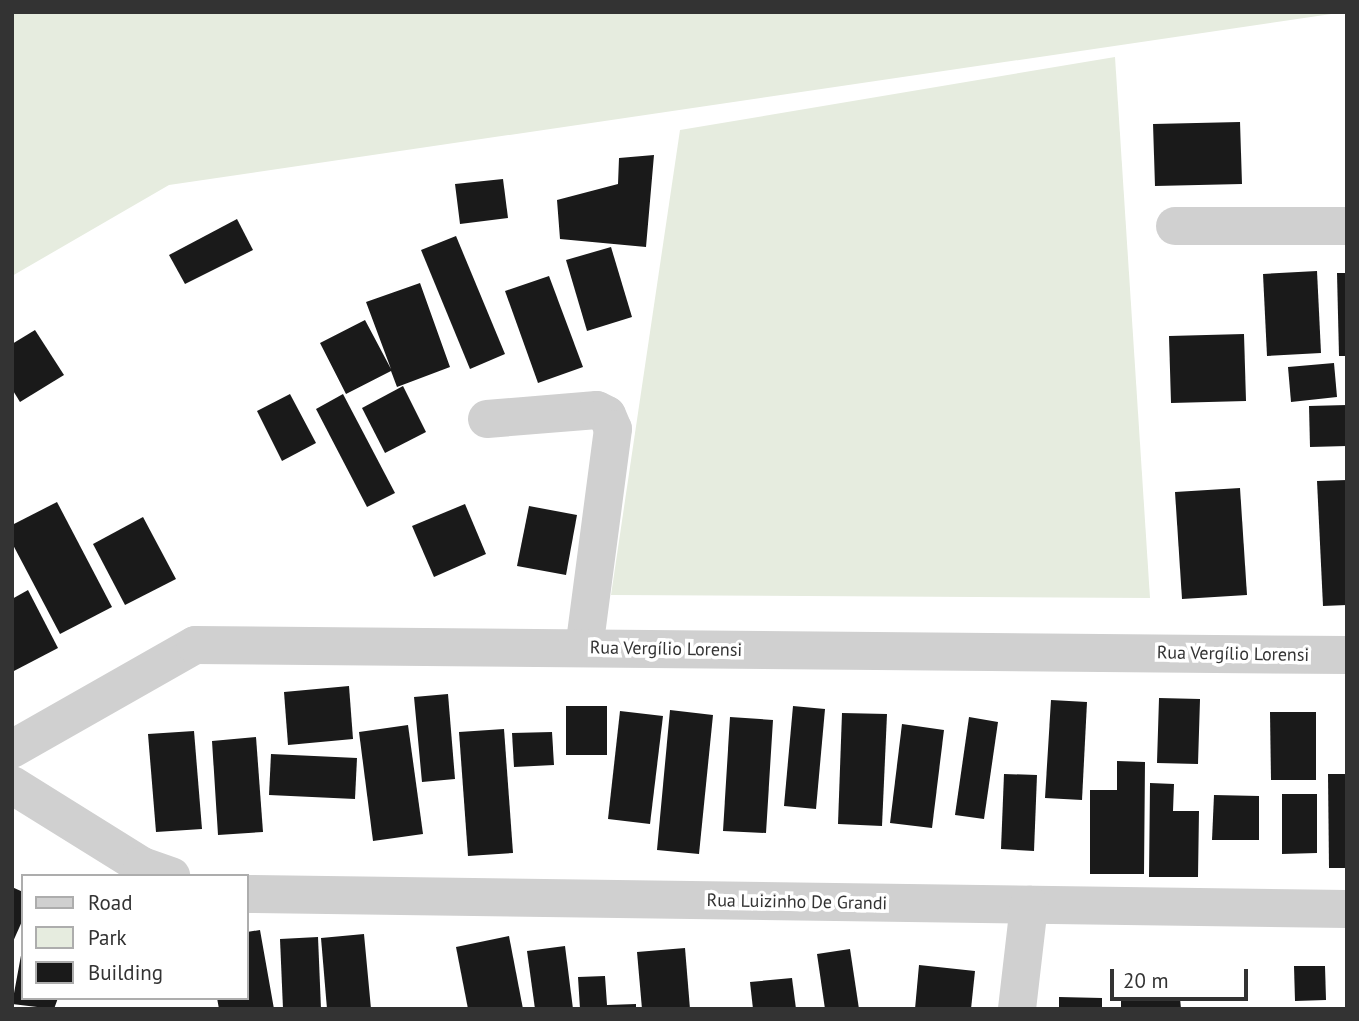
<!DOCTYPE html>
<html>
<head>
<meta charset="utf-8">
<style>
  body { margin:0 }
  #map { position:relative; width:1359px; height:1021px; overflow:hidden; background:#fff; font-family:"PT Sans",sans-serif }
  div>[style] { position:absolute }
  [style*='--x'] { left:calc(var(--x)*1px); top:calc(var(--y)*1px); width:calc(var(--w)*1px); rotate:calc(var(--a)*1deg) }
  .green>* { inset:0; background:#e6ecdf }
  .building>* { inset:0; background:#1a1a1a }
  .minor>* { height:38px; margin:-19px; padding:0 19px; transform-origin:19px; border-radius:19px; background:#d0d0d0 }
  span { translate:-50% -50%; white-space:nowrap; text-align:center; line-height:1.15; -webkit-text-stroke:7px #fff; paint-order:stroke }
  .street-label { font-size:18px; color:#333 }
  .frame { position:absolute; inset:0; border:14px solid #333; pointer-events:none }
  .legend { position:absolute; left:21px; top:874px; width:228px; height:126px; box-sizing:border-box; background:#fff; border:2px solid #adadad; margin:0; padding:9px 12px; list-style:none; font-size:21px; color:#333 }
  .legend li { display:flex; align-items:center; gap:14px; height:35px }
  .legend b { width:35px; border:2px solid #adadad }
  .scale { position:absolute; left:1110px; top:969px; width:138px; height:32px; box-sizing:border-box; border:4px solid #333; border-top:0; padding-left:9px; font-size:21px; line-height:24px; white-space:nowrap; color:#333; -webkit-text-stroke:5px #fff; paint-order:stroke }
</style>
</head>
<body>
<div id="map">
  <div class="green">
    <i style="clip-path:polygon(12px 12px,1345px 12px,169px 185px,12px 276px)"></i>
    <i style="clip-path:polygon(1115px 57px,1150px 598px,611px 595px,680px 130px)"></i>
  </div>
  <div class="building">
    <i style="clip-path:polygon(1240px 122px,1242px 184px,1155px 186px,1153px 124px)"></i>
    <i style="clip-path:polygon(654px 155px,646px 247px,560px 239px,557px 200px,618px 184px,619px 158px)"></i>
    <i style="clip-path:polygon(503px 179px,508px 218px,460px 224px,455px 184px)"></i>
    <i style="clip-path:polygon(237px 219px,253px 250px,185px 284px,169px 255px)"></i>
    <i style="clip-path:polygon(456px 236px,505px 354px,470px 369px,421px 250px)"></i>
    <i style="clip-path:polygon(611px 247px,632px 317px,587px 331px,566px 260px)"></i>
    <i style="clip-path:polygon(1317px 271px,1321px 353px,1267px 356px,1263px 274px)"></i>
    <i style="clip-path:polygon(1337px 273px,1347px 273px,1347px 356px,1339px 356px)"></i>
    <i style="clip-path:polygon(549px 276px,583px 367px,538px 383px,505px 291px)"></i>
    <i style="clip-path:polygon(420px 283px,450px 367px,397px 387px,391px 371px,346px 394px,320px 343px,365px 320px,391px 369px,366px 302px)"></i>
    <i style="clip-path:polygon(35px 330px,64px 375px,20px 402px,12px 389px,12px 344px)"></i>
    <i style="clip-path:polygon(1244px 334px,1246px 401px,1171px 403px,1169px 336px)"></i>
    <i style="clip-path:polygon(1334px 363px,1337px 397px,1291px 402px,1288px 367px)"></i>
    <i style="clip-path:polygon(403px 386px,426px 432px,385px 453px,362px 408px)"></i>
    <i style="clip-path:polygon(290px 394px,316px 443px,282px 461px,257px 411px)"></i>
    <i style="clip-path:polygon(343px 394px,395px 493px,367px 507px,316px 409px)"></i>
    <i style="clip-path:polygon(1347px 405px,1347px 446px,1310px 447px,1309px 406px)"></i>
    <i style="clip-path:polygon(1347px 480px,1347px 605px,1323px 606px,1317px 481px)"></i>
    <i style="clip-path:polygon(1240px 488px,1247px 595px,1182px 599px,1175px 492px)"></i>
    <i style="clip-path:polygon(57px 502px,112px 607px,60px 634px,12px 543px,12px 525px)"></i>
    <i style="clip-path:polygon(465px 504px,486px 554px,434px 577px,412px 526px)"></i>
    <i style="clip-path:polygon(529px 506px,577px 515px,566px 575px,517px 566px)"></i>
    <i style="clip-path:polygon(143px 517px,176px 579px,125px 605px,93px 544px)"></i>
    <i style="clip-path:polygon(28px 590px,58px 648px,12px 672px,12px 599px)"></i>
    <i style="clip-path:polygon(349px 686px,353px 739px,288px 745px,284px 692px)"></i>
    <i style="clip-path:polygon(448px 694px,455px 779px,422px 782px,414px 697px)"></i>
    <i style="clip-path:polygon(1159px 698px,1200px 699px,1198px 764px,1157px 763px)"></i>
    <i style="clip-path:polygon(1051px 700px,1087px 702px,1082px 800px,1045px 798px)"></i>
    <i style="clip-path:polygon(566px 706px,607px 706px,607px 755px,566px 755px)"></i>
    <i style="clip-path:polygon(793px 706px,825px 709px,816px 809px,784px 806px)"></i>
    <i style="clip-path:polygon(670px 710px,713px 715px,699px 854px,657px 850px)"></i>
    <i style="clip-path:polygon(620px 711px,663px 716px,650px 824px,608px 819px)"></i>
    <i style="clip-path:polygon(1270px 712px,1316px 712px,1316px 780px,1271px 780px)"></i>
    <i style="clip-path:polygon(842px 713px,887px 714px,882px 826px,838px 824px)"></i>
    <i style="clip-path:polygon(730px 717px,773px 720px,766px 833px,723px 831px)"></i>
    <i style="clip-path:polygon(969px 717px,998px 722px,984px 819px,955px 815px)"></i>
    <i style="clip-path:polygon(902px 724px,944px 730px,932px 828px,890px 823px)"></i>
    <i style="clip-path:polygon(408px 725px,423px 834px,373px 841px,359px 732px)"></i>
    <i style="clip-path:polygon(504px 729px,513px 853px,468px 856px,459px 732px)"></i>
    <i style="clip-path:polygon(194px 731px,202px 829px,156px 832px,148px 734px)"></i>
    <i style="clip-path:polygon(552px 732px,554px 765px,514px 767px,512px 733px)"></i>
    <i style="clip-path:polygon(256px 737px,263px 832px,218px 835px,212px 741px)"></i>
    <i style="clip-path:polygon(271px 754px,357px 758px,355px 799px,269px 795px)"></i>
    <i style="clip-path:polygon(1117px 761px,1145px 762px,1144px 874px,1090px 874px,1090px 790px,1117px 790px)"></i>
    <i style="clip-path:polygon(1004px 774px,1037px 775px,1034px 851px,1001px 849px)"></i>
    <i style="clip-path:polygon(1328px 774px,1347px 774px,1347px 868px,1329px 868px)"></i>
    <i style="clip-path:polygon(1150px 783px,1174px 784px,1173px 811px,1199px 811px,1198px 877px,1149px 877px)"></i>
    <i style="clip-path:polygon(1282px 794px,1317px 794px,1317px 853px,1282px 854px)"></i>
    <i style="clip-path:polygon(1214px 795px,1259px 796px,1259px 840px,1212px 840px)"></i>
    <i style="clip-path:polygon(12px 887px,23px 892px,23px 919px,12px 944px)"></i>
    <i style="clip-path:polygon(260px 930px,274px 1009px,219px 1009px,217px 998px,247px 998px,247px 932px)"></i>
    <i style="clip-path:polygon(364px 934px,371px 1009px,327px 1009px,321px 938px)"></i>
    <i style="clip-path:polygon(509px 936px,523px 1009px,468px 1009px,456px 947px)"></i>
    <i style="clip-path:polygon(318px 937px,321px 1009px,283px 1009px,280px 939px)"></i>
    <i style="clip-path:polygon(565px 946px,573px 1009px,535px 1009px,527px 951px)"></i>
    <i style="clip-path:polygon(685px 948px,690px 1009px,642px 1009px,637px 952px)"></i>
    <i style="clip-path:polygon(850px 949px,859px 1009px,825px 1009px,817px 954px)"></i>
    <i style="clip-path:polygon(22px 950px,23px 998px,58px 998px,54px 1009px,12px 1004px)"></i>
    <i style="clip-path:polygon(919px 965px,975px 971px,971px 1009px,915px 1009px)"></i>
    <i style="clip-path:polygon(1294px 966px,1325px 966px,1326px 1000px,1295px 1001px)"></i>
    <i style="clip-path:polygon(605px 976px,607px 1005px,636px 1004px,636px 1009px,580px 1009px,578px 977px)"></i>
    <i style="clip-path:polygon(792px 978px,796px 1009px,753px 1009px,750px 982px)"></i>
    <i style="clip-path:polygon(1059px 997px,1102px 998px,1102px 1009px,1059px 1009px)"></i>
    <i style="clip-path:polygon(1121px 998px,1180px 998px,1181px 1009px,1121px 1009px)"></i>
  </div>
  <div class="minor">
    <i style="--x:1175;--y:226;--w:172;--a:0"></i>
    <i style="--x:487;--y:419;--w:110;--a:-4.7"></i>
    <i style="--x:597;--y:410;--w:11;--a:27"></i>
    <i style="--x:607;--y:415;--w:15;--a:67"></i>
    <i style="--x:613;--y:429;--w:221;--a:97.5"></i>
    <i style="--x:12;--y:749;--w:210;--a:-29.6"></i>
    <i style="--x:195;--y:645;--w:1152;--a:0.5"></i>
    <i style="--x:12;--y:785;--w:153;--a:31.9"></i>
    <i style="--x:142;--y:866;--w:31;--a:19"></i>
    <i style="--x:247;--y:894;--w:1100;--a:0.78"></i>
    <i style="--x:1017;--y:1009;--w:105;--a:-83.4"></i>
  </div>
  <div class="street-label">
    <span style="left:666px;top:649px;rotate:1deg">Rua Vergílio Lorensi</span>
    <span style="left:1233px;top:654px;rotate:1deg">Rua Vergílio Lorensi</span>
    <span style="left:797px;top:902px;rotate:1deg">Rua Luizinho De Grandi</span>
  </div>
  <div class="frame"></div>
  <ul class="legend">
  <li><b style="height:9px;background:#d0d0d0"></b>Road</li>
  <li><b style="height:19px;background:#e6ecdf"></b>Park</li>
  <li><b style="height:19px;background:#1a1a1a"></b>Building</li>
  </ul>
  <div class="scale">20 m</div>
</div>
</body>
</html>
